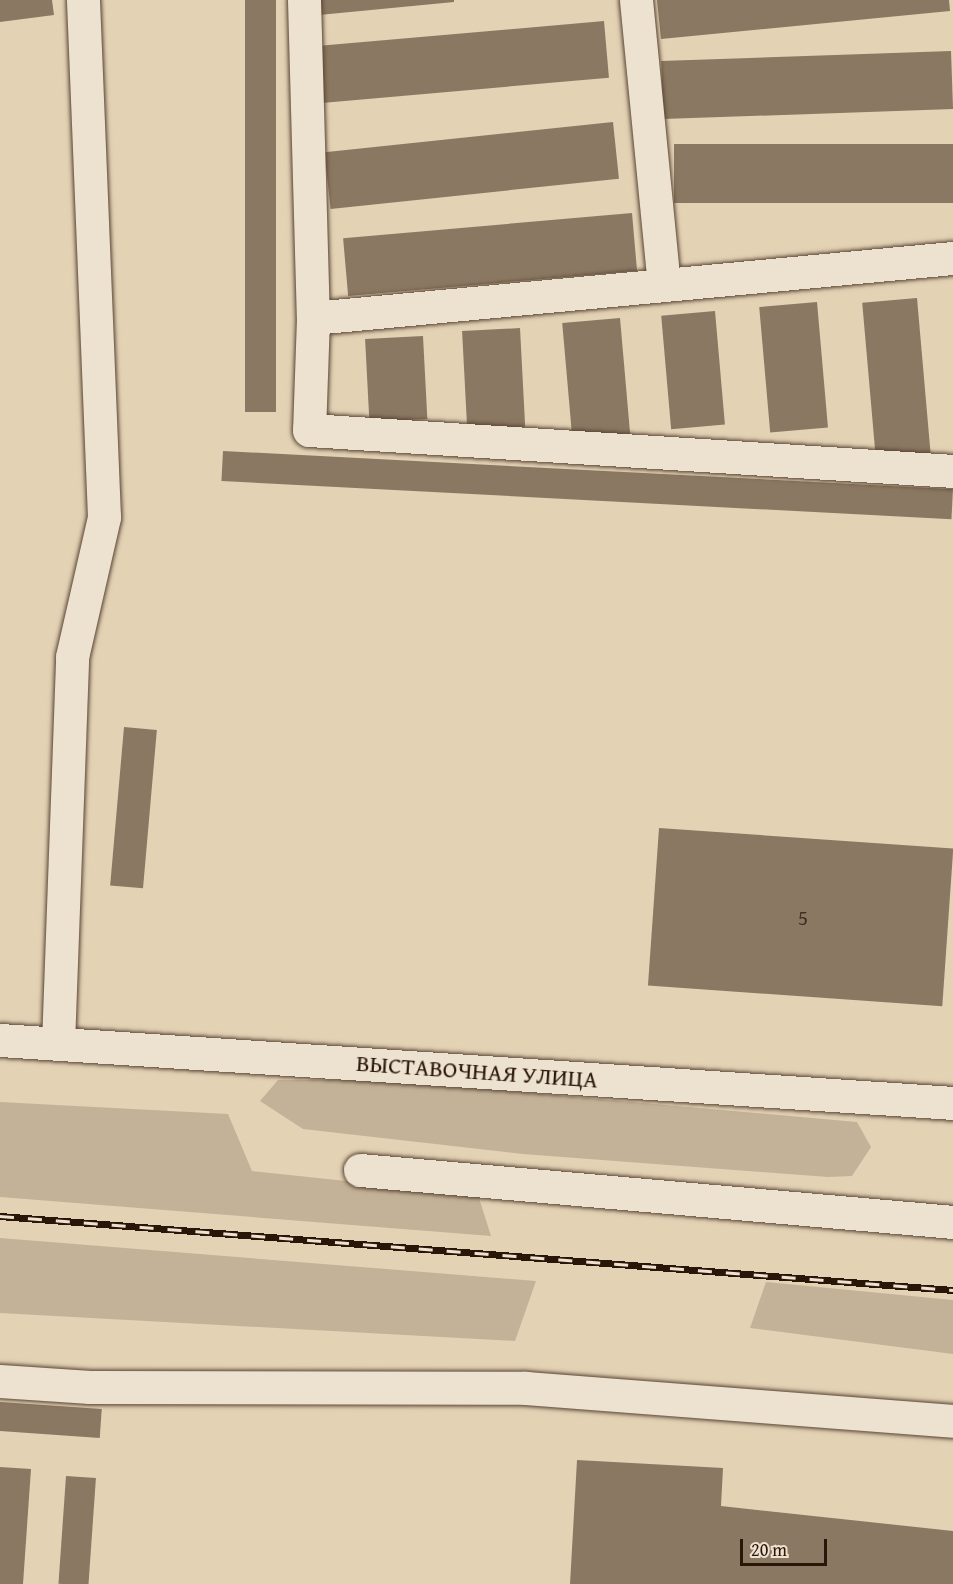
<!DOCTYPE html>
<meta charset="utf-8">
<style>
body{margin:0}
#map{position:relative;width:953px;height:1584px;overflow:hidden;background:#e4d2b5;font-family:"Gentium Book Plus",serif}
div>[style]{position:absolute}
.green>*{inset:0;background:#c4b298}
.building>*{inset:0;background:#8b7862;transform-origin:0 0}
.roads{filter:drop-shadow(0 0 2px #584534) drop-shadow(0 0 2px #584534)}
.minor>*{height:33px;margin:-16.5px;padding:0 16.5px;transform-origin:16.5px;border-radius:16.5px;background:#ede2cf}
.rail>*{height:7px;margin-top:-3.5px;transform-origin:0;background:repeating-linear-gradient(90deg,#ede2cf 0 14px,#2a1609 0 28px);box-sizing:border-box;border-block:2px solid #2a1609}
span{translate:-50% -50%;white-space:nowrap;text-align:center;line-height:1.15;-webkit-text-stroke:6px #ede2cf;paint-order:stroke}
.number-label{font-size:21px;color:#422e1f}
.number-label span{-webkit-text-stroke-width:0}
.street-label{font-size:24px;color:#2a1609}
.scale{position:absolute;left:740px;top:1539px;width:87px;height:27px;box-sizing:border-box;border:3px solid #2a1609;border-top:0;padding-left:8px;font-size:18px;line-height:21px;white-space:nowrap;color:#2a1609;-webkit-text-stroke:4px #ede2cf;paint-order:stroke}
</style>
<div id="map">
<div class="green">
<i style="clip-path:polygon(278px 1080px,385px 1080px,857px 1122px,871px 1147px,852px 1176px,828px 1177px,523px 1154px,303px 1129px,260px 1101px)"></i>
<i style="clip-path:polygon(0 1102px,228px 1114px,252px 1171px,478px 1195px,491px 1236px,0 1197px)"></i>
<i style="clip-path:polygon(0 1238px,536px 1281px,515px 1341px,0 1313px)"></i>
<i style="clip-path:polygon(766px 1282px,953px 1300px,953px 1354px,750px 1328px)"></i>
</div>
<div class="building">
<i style="clip-path:polygon(0 0,52px 0,54px 15px,0 22px)"></i>
<i style="left:245px;top:0;width:31px;height:412px"></i>
<i style="clip-path:polygon(317px 0,454px 0,454px 2px,319px 15px)"></i>
<i style="clip-path:polygon(657px 0,949px 0,950px 11px,661px 39px)"></i>
<i style="left:604px;top:21px;width:57px;height:291px;rotate:85deg"></i>
<i style="left:951px;top:51px;width:58px;height:290px;rotate:88deg"></i>
<i style="left:613px;top:122px;width:57px;height:290px;rotate:84deg"></i>
<i style="left:953px;top:144px;width:59px;height:279px;rotate:90deg"></i>
<i style="left:632px;top:213px;width:58px;height:290px;rotate:85deg"></i>
<i style="left:917px;top:298px;width:156px;height:55px;rotate:85deg"></i>
<i style="left:817px;top:302px;width:126px;height:58px;rotate:85deg"></i>
<i style="left:715px;top:311px;width:114px;height:54px;rotate:85deg"></i>
<i style="left:620px;top:318px;width:117px;height:58px;rotate:85deg"></i>
<i style="left:520px;top:328px;width:99px;height:58px;rotate:87deg"></i>
<i style="left:423px;top:336px;width:83px;height:58px;rotate:87deg"></i>
<i style="left:223px;top:451px;width:731px;height:30px;rotate:3deg"></i>
<i style="left:124px;top:727px;width:33px;height:159px;rotate:5deg"></i>
<i style="left:659px;top:828px;width:295px;height:158px;rotate:4deg"></i>
<i style="left:0;top:1402px;width:102px;height:29px;rotate:4deg"></i>
<i style="clip-path:polygon(577px 1460px,723px 1468px,721px 1506px,953px 1531px,953px 1584px,570px 1584px)"></i>
<i style="clip-path:polygon(0 1467px,31px 1469px,23px 1584px,0 1584px)"></i>
<i style="left:66px;top:1476px;width:30px;height:108px;rotate:4deg"></i>
</div>
<div class="roads">
<div class="minor">
<i style="left:304px;top:0;width:318px;rotate:88.4deg"></i>
<i style="left:313px;top:318px;width:112px;rotate:92deg"></i>
<i style="left:309px;top:430px;width:645px;rotate:3.64deg"></i>
<i style="left:636px;top:0;width:285px;rotate:84.4deg"></i>
<i style="left:313px;top:318px;width:643px;rotate:-5.36deg"></i>
<i style="left:0;top:1040px;width:955px;rotate:3.78deg"></i>
<i style="left:58px;top:1044px;width:387px;rotate:-87.9deg"></i>
<i style="left:72px;top:657px;width:144px;rotate:-77.1deg"></i>
<i style="left:104px;top:517px;width:517px;rotate:-92.33deg"></i>
<i style="left:360px;top:1170px;width:595px;rotate:5.01deg"></i>
<i style="left:0;top:1381px;width:90px;rotate:3.8deg"></i>
<i style="left:90px;top:1387px;width:436px;rotate:0.1deg"></i>
<i style="left:526px;top:1388px;width:428px;rotate:4.4deg"></i>
</div>
</div>
<div class="rail">
<i style="left:0;top:1216px;width:956px;rotate:4.44deg"></i>
</div>
<div class="number-label">
<span style="left:803px;top:918px">5</span>
</div>
<div class="street-label">
<span style="left:477px;top:1071px;rotate:4deg">ВЫСТАВОЧНАЯ УЛИЦА</span>
</div>
<div class="scale">20 m</div>
</div>
